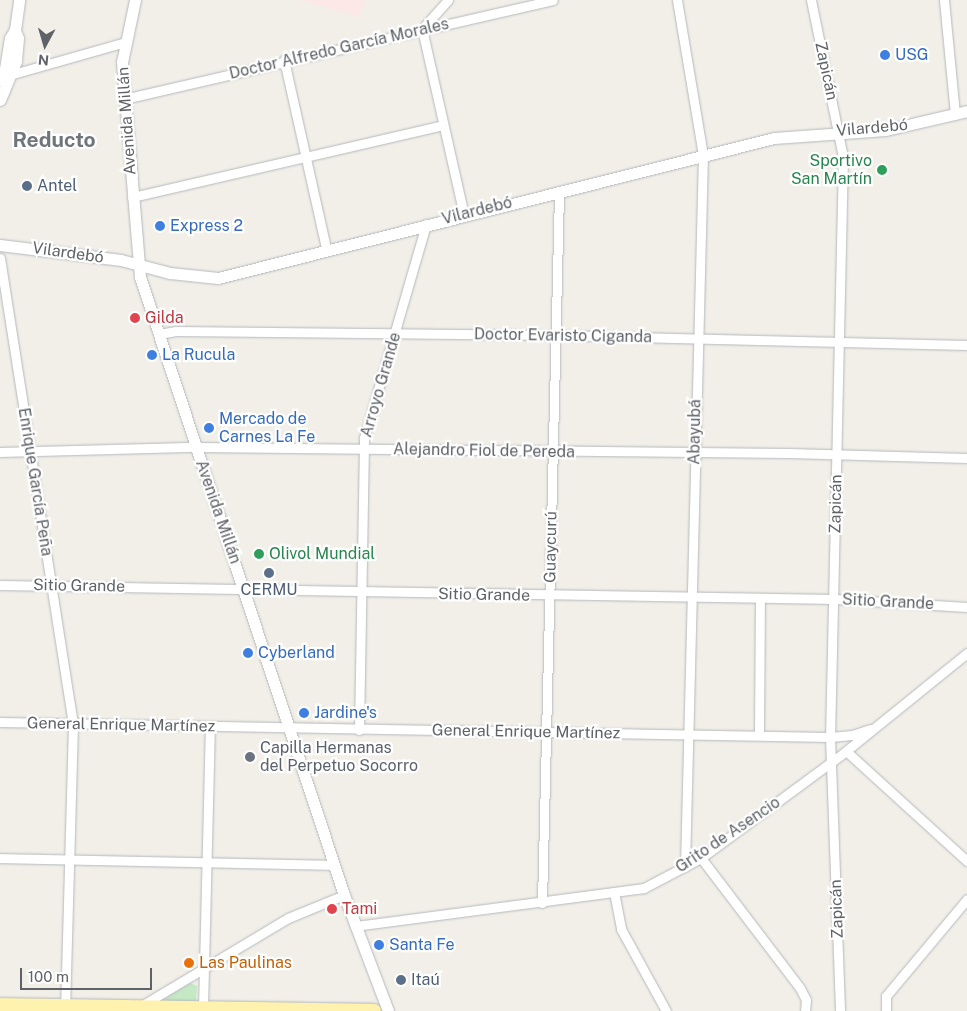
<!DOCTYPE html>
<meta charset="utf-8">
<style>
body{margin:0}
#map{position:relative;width:967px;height:1011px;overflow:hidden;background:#f1efe8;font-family:"Public Sans",sans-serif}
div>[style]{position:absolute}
.medical>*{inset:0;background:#fce8e6}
.green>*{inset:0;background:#c5e8c5}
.roads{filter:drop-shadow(0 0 1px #b5b8bc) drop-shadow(0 0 1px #b5b8bc)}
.street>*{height:9px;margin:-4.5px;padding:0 4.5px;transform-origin:4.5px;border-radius:4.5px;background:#fff}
.secondary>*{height:11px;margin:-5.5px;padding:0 5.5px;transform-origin:5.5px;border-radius:5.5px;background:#fff}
.primary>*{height:14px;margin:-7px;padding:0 7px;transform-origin:7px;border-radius:7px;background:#fff2af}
.dots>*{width:14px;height:14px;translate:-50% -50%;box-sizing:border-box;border:2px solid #fff;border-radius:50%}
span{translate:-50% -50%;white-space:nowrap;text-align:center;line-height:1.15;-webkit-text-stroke:4.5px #fff;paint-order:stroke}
.street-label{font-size:16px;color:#5f6368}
.shop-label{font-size:16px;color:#366cbe}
.left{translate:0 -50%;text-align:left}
.leisure-label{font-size:16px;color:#27864d}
.right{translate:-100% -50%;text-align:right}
.service-label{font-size:16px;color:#4e5e75}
.health-label{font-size:16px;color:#be3a42}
.worship-label{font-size:16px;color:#5b616d}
.food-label{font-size:16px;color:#c56008}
.district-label{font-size:21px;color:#70757a;font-weight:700}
.north{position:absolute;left:20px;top:20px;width:50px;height:50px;-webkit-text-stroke:4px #fff;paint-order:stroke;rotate:186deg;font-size:14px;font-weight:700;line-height:20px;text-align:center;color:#5f6368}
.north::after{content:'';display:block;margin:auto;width:18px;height:22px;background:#5f6368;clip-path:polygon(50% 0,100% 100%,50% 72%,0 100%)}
.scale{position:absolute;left:20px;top:968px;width:132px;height:22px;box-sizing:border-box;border:2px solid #5f6368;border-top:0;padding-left:6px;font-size:15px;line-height:18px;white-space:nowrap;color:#5f6368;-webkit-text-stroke:4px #fff;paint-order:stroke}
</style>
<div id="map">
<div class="medical">
<i style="clip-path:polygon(299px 0,365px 0,359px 17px)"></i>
</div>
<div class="green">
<i style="clip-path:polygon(188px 982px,197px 986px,196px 1002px,162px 1001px)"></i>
</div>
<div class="roads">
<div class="street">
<i style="left:448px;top:0;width:39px;rotate:132deg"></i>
<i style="left:422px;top:29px;width:191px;rotate:77.3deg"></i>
<i style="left:677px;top:0;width:157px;rotate:80.5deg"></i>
<i style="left:703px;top:155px;width:712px;rotate:91.45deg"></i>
<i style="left:811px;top:0;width:160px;rotate:78.5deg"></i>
<i style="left:843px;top:157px;width:580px;rotate:91.28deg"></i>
<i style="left:830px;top:737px;width:274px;rotate:87.9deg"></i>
<i style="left:944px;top:0;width:115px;rotate:84.5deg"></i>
<i style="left:284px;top:60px;width:193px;rotate:77.4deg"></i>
<i style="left:8px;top:70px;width:6px;rotate:39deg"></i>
<i style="left:13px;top:74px;width:116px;rotate:-15.9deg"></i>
<i style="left:124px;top:99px;width:440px;rotate:-13deg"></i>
<i style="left:132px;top:197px;width:319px;rotate:-13deg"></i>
<i style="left:0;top:258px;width:472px;rotate:81.1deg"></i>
<i style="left:73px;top:724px;width:282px;rotate:91.6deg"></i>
<i style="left:159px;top:334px;width:17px;rotate:-10deg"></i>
<i style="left:176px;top:331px;width:379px;rotate:0.6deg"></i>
<i style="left:555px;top:335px;width:412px;rotate:1.4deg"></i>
<i style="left:0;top:452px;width:196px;rotate:-1.5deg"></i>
<i style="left:196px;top:447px;width:593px;rotate:0.58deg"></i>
<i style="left:789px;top:453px;width:178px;rotate:1.6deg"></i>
<i style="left:0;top:585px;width:835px;rotate:0.96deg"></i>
<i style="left:835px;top:599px;width:132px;rotate:3.5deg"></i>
<i style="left:0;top:722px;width:830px;rotate:1.04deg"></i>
<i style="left:830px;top:737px;width:22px;rotate:-5deg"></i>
<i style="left:852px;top:735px;width:19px;rotate:-18deg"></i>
<i style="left:359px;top:730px;width:292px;rotate:-89deg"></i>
<i style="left:364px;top:438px;width:223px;rotate:-73.8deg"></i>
<i style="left:759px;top:735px;width:137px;rotate:-89.6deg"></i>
<i style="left:846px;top:751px;width:164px;rotate:42.3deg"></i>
<i style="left:0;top:858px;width:334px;rotate:1.2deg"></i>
<i style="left:701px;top:858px;width:163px;rotate:52.7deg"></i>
<i style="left:800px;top:988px;width:13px;rotate:63deg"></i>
<i style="left:806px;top:1000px;width:11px;rotate:95deg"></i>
<i style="left:614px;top:892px;width:38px;rotate:79deg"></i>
<i style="left:621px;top:929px;width:94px;rotate:61.2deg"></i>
<i style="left:542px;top:903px;width:712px;rotate:-88.63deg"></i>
<i style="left:355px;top:926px;width:291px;rotate:-7.5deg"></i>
<i style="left:644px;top:888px;width:64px;rotate:-27.8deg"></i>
<i style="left:701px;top:858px;width:180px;rotate:-36.4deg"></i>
<i style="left:846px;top:751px;width:156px;rotate:-39deg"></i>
<i style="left:141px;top:1006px;width:171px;rotate:-30.9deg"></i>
<i style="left:288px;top:918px;width:61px;rotate:-22.3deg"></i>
<i style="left:203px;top:1008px;width:281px;rotate:-88.6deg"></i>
<i style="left:886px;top:1011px;width:15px;rotate:-90deg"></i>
<i style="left:886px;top:996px;width:126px;rotate:-50.1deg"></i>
</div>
<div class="secondary">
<i style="left:135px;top:0;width:63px;rotate:101.8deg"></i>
<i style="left:122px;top:62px;width:216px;rotate:85.2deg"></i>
<i style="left:140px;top:277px;width:651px;rotate:71.73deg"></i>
<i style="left:344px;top:895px;width:124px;rotate:69.2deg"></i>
<i style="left:0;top:80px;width:12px;rotate:-66deg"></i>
<i style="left:5px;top:69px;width:31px;rotate:-81deg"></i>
<i style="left:10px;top:38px;width:9px;rotate:-58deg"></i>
<i style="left:15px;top:30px;width:30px;rotate:-82deg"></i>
<i style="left:0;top:100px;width:42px;rotate:-67.7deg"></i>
<i style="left:16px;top:61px;width:23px;rotate:-85deg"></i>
<i style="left:18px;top:38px;width:9px;rotate:-111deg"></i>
<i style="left:0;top:245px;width:122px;rotate:7.1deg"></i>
<i style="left:121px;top:260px;width:51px;rotate:14.9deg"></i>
<i style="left:170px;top:273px;width:48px;rotate:5.9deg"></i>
<i style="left:218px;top:278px;width:573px;rotate:-14.13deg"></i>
<i style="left:774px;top:138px;width:112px;rotate:-4.1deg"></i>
<i style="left:886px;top:130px;width:83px;rotate:-13.2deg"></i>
</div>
<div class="primary">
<i style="left:0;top:1005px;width:374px;rotate:0.9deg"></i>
</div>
</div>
<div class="dots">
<i style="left:885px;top:55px;background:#3f7fe0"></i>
<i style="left:882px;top:170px;background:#2e9e5b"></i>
<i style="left:27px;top:186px;background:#5c6f8a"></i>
<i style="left:160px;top:226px;background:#3f7fe0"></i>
<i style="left:135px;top:318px;background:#e0444e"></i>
<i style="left:152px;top:355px;background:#3f7fe0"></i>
<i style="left:209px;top:428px;background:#3f7fe0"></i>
<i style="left:259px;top:554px;background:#2e9e5b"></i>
<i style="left:269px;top:573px;background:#5c6f8a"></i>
<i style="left:248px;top:653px;background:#3f7fe0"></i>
<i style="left:304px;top:713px;background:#3f7fe0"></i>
<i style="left:250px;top:757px;background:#6b7280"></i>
<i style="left:332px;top:909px;background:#e0444e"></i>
<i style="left:379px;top:945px;background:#3f7fe0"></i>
<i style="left:189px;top:963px;background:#e8710a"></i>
<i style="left:401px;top:980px;background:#5c6f8a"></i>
</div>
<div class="street-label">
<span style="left:339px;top:49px;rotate:-13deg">Doctor Alfredo García Morales</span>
<span style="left:826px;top:71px;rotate:78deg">Zapicán</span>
<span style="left:127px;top:121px;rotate:-94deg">Avenida Millán</span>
<span style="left:872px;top:128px;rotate:-5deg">Vilardebó</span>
<span style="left:477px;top:211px;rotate:-14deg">Vilardebó</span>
<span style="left:68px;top:253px;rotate:8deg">Vilardebó</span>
<span style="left:563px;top:336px;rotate:1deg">Doctor Evaristo Ciganda</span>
<span style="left:381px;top:385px;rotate:-74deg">Arroyo Grande</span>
<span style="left:695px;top:432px;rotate:-89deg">Abayubá</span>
<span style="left:484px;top:451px;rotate:1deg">Alejandro Fiol de Pereda</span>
<span style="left:35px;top:482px;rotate:81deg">Enrique García Peña</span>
<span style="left:836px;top:504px;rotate:-89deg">Zapicán</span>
<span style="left:218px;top:512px;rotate:71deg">Avenida Millán</span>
<span style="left:551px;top:547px;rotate:-89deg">Guaycurú</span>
<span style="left:79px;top:586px;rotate:1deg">Sitio Grande</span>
<span style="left:484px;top:595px;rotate:1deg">Sitio Grande</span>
<span style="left:888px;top:602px;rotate:3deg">Sitio Grande</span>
<span style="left:121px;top:725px;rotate:1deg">General Enrique Martínez</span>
<span style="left:526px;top:732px;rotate:1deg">General Enrique Martínez</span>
<span style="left:728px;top:835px;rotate:-34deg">Grito de Asencio</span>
<span style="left:837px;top:909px;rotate:-92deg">Zapicán</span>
</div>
<div class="shop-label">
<span class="left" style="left:895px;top:55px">USG</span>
<span class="left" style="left:170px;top:226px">Express 2</span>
<span class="left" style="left:162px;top:355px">La Rucula</span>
<span class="left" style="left:219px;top:428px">Mercado de<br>Carnes La Fe</span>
<span class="left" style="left:258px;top:653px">Cyberland</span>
<span class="left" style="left:314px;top:713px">Jardine's</span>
<span class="left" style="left:389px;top:945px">Santa Fe</span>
</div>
<div class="leisure-label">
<span class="right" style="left:872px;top:170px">Sportivo<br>San Martín</span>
<span class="left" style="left:269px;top:554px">Olivol Mundial</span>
</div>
<div class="service-label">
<span class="left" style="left:37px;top:186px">Antel</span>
<span style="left:269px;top:590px">CERMU</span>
<span class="left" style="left:411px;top:980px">Itaú</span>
</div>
<div class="health-label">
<span class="left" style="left:145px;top:318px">Gilda</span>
<span class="left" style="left:342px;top:909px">Tami</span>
</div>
<div class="worship-label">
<span class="left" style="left:260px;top:757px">Capilla Hermanas<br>del Perpetuo Socorro</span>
</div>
<div class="food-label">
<span class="left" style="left:199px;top:963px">Las Paulinas</span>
</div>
<div class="district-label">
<span style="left:54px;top:140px">Reducto</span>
</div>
<div class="north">N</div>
<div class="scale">100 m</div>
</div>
